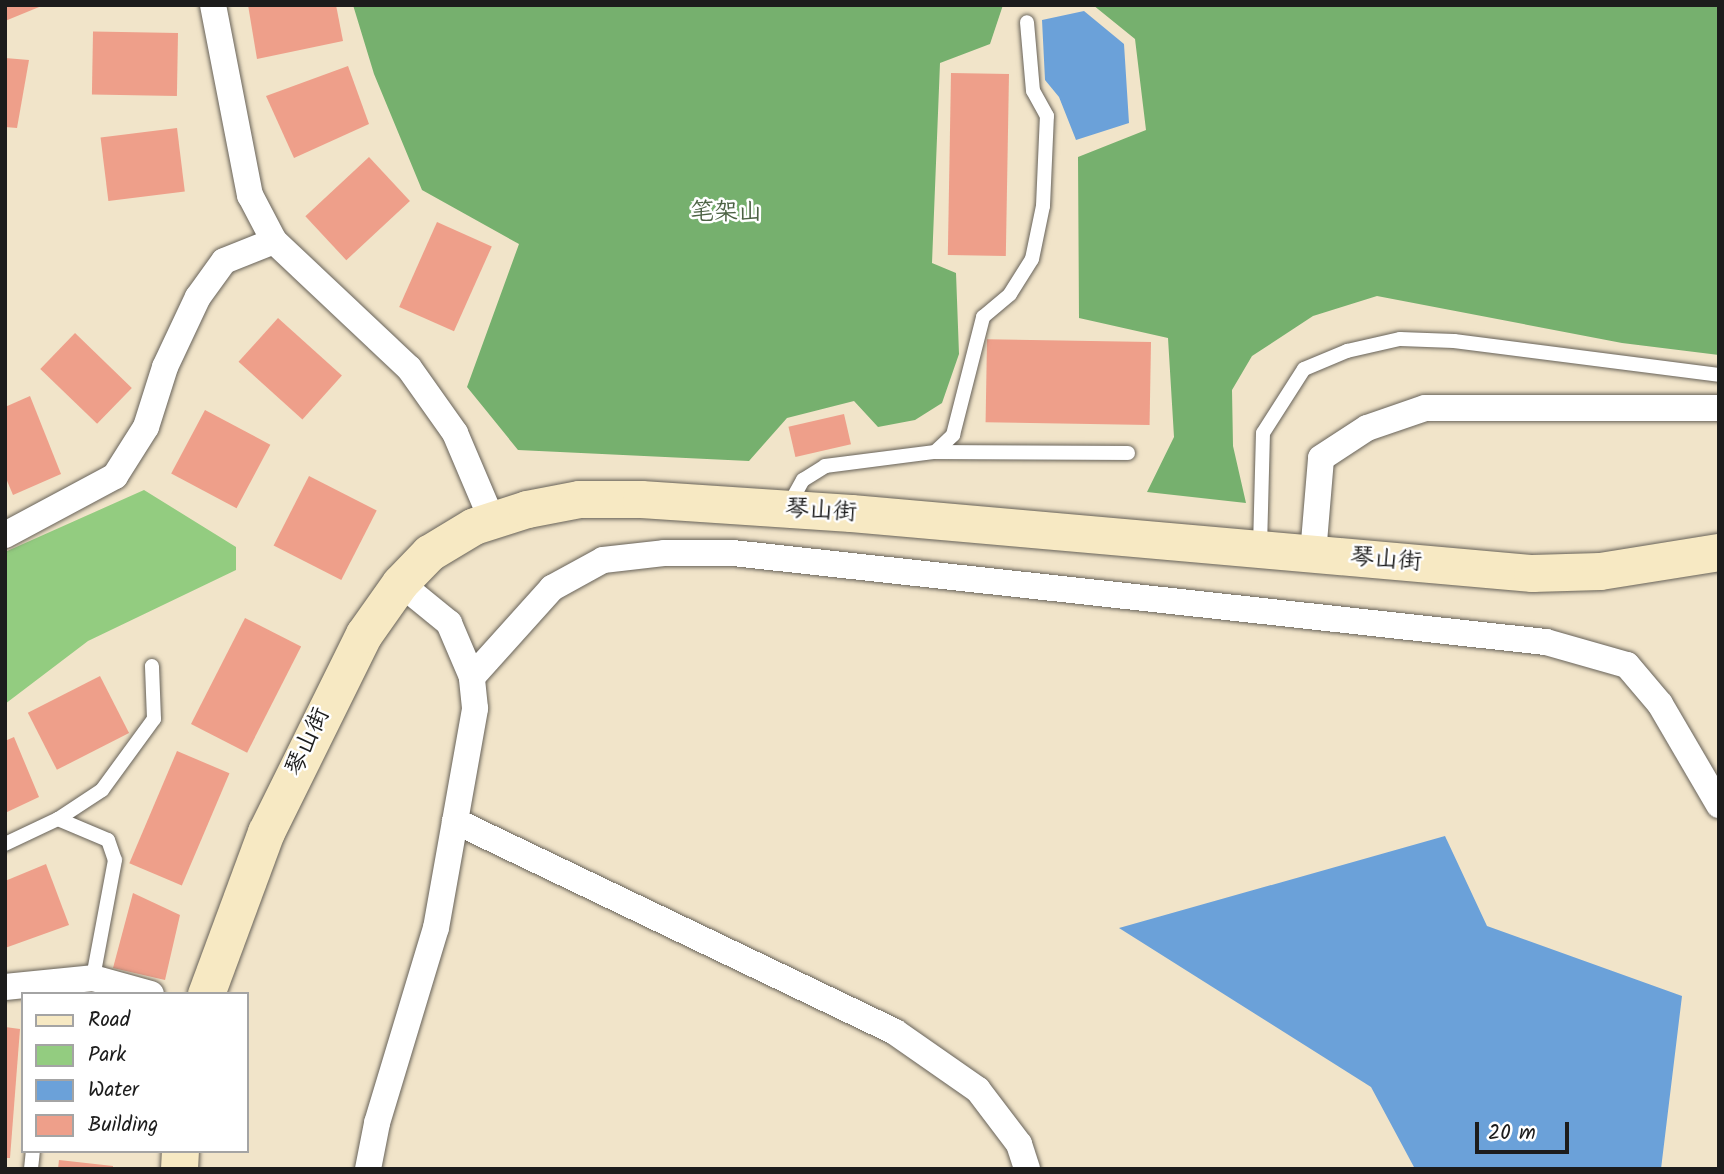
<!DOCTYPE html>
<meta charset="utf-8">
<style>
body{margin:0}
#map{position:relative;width:1724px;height:1174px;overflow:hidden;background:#f1e4c9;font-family:Kalam,"LXGW WenKai TC",sans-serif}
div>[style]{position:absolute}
.green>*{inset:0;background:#93cc80}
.forest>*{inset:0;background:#76b06e}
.water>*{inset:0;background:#6ba1d9}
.building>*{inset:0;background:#ee9f8a;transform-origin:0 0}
.roads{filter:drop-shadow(0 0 2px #676259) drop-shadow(0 0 2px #676259)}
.lane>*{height:14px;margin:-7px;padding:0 7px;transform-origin:7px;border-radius:7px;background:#fff}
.street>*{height:26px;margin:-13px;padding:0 13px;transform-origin:13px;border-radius:13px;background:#fff}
.secondary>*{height:37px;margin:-18.5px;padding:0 18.5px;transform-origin:18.5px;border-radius:18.5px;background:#f7e9c3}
span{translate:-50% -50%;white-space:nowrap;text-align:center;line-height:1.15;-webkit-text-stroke:5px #fff;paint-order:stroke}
.park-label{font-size:24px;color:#4c6244}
.street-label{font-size:24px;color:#1c1c1c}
.frame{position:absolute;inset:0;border:7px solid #1c1c1c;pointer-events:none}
.legend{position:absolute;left:21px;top:992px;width:228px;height:161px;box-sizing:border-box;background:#fff;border:2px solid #a4a4a4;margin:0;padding:9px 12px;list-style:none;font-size:21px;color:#1c1c1c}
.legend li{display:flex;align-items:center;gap:14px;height:35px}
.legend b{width:35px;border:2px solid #a4a4a4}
.scale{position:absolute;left:1475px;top:1122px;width:94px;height:32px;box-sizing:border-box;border:4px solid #1c1c1c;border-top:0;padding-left:9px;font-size:21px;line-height:24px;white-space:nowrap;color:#1c1c1c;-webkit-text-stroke:5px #fff;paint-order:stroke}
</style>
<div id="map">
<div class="green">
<i style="clip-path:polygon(144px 490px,236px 547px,236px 570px,88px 641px,5px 704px,5px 552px)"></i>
</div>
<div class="forest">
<i style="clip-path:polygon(353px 5px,1003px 5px,990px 44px,940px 63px,932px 263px,956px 273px,959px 354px,942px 403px,915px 420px,878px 427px,854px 401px,787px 418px,749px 461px,518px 450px,467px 387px,519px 244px,422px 190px,374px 74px)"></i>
<i style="clip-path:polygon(1093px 5px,1719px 5px,1719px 355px,1622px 343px,1377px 296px,1313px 316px,1252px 356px,1232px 390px,1233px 446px,1246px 503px,1147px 492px,1174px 437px,1168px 338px,1079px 318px,1078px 157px,1146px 130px,1135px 39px)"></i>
</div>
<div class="water">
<i style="clip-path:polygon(1084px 11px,1124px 44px,1129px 123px,1076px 140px,1059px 97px,1045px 80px,1042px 20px)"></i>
<i style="clip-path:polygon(1445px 836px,1487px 926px,1682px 996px,1661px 1169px,1415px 1169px,1371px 1087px,1119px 928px)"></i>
</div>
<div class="building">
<i style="clip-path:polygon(5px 5px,44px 5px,5px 21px)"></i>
<i style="clip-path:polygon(248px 5px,336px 5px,343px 41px,257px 59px)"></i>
<i style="left:178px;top:33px;width:63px;height:85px;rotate:91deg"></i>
<i style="clip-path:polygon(5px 58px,29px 60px,17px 128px,5px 127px)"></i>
<i style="clip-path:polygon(348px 66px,369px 124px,294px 158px,266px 96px)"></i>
<i style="left:951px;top:73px;width:58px;height:182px;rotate:1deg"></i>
<i style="left:177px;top:128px;width:64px;height:77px;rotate:83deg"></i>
<i style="left:369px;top:157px;width:60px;height:87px;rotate:47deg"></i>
<i style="left:437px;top:222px;width:60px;height:93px;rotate:24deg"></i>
<i style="left:278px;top:318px;width:86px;height:59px;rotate:42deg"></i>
<i style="left:75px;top:333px;width:79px;height:50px;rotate:44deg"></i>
<i style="left:1151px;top:342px;width:83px;height:164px;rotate:91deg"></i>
<i style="clip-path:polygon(30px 396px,61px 474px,13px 495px,5px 476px,5px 407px)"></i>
<i style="left:205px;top:410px;width:74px;height:72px;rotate:28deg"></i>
<i style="left:844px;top:414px;width:31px;height:57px;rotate:77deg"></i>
<i style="left:309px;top:476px;width:76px;height:78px;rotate:27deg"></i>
<i style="left:245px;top:618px;width:63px;height:119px;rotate:27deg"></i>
<i style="left:100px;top:676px;width:64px;height:81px;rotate:63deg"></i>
<i style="clip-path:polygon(14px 737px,39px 797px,5px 813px,5px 741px)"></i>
<i style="left:177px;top:751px;width:57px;height:122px;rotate:23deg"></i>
<i style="clip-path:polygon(46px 864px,69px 925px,5px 948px,5px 881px)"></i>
<i style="clip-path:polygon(133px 893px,180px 915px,165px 980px,113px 968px)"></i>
<i style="clip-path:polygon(5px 1027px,20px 1029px,10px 1158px,5px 1158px)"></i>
<i style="clip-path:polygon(59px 1160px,113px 1166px,113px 1169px,58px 1169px)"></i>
</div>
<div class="roads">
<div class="lane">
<i style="left:935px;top:452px;width:193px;rotate:0.3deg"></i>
<i style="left:789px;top:505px;width:29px;rotate:-61deg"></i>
<i style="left:803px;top:480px;width:26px;rotate:-32deg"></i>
<i style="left:825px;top:466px;width:111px;rotate:-7.3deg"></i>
<i style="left:935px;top:452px;width:25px;rotate:-43deg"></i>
<i style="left:953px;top:435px;width:122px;rotate:-75.7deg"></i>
<i style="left:983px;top:317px;width:35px;rotate:-40deg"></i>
<i style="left:1010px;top:294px;width:41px;rotate:-57.8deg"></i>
<i style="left:1032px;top:259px;width:54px;rotate:-78.3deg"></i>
<i style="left:1043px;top:206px;width:90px;rotate:-87.5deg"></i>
<i style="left:1047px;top:116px;width:29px;rotate:-119deg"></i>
<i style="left:1033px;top:91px;width:69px;rotate:-95deg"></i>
<i style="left:1260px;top:547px;width:114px;rotate:-88.5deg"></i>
<i style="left:1263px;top:433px;width:76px;rotate:-57.4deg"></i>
<i style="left:1304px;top:369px;width:47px;rotate:-22.7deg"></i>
<i style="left:1347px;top:351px;width:54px;rotate:-12.8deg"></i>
<i style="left:1400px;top:339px;width:54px;rotate:2.1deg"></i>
<i style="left:1454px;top:341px;width:267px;rotate:7.3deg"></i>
<i style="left:58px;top:819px;width:53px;rotate:-33.4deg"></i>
<i style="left:102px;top:790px;width:88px;rotate:-53.8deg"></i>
<i style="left:154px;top:719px;width:53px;rotate:-92.2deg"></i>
<i style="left:5px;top:844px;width:59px;rotate:-25.3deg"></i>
<i style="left:58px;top:819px;width:54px;rotate:22.8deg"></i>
<i style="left:108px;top:840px;width:21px;rotate:71deg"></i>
<i style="left:115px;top:860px;width:120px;rotate:100.6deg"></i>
<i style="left:31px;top:1169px;width:18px;rotate:-84deg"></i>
</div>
<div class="street">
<i style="left:213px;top:5px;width:194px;rotate:79deg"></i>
<i style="left:250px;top:195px;width:52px;rotate:62.4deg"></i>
<i style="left:274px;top:241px;width:185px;rotate:43.3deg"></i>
<i style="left:409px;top:368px;width:80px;rotate:54.7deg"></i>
<i style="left:455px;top:433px;width:95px;rotate:67deg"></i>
<i style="left:5px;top:535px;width:125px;rotate:-28.2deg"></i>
<i style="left:115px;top:476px;width:58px;rotate:-57.7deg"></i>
<i style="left:146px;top:427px;width:63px;rotate:-72.4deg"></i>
<i style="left:165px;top:367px;width:77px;rotate:-64.8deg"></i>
<i style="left:198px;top:297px;width:44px;rotate:-54.2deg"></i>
<i style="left:224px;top:261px;width:54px;rotate:-21.8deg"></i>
<i style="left:1313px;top:554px;width:96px;rotate:-85.2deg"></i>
<i style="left:1321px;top:458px;width:55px;rotate:-33.1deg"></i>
<i style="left:1367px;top:428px;width:61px;rotate:-19deg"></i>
<i style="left:1425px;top:408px;width:294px"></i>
<i style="left:472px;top:677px;width:120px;rotate:-48deg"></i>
<i style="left:552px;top:588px;width:58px;rotate:-28.8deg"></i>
<i style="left:603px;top:560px;width:61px;rotate:-6.5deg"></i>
<i style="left:664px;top:553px;width:69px"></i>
<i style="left:733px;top:553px;width:818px;rotate:6.25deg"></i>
<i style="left:1546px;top:642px;width:84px;rotate:15.9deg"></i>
<i style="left:1627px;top:665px;width:51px;rotate:49.8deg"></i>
<i style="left:1660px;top:704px;width:117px;rotate:59.7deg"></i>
<i style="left:455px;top:821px;width:488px;rotate:25.6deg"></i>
<i style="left:895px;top:1032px;width:101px;rotate:34.9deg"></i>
<i style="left:978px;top:1090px;width:68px;rotate:52.8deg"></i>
<i style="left:1019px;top:1144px;width:26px;rotate:72deg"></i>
<i style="left:5px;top:987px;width:88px;rotate:-5.8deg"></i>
<i style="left:93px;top:978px;width:60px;rotate:15.4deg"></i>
<i style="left:368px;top:1169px;width:47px;rotate:-78.9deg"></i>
<i style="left:377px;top:1123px;width:204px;rotate:-73.2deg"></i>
<i style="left:436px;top:928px;width:223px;rotate:-79.9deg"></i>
<i style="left:475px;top:708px;width:31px;rotate:-96deg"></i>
<i style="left:472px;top:677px;width:59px;rotate:-113.1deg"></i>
<i style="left:449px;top:623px;width:63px;rotate:-140.8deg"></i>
</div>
<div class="secondary">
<i style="left:206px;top:994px;width:173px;rotate:-69.7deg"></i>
<i style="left:266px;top:832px;width:221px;rotate:-63.7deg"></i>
<i style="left:364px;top:634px;width:62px;rotate:-54.8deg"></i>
<i style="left:400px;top:583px;width:42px;rotate:-46deg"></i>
<i style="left:429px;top:553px;width:52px;rotate:-31deg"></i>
<i style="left:474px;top:526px;width:56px;rotate:-17.8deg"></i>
<i style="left:527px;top:509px;width:53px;rotate:-10.9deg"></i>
<i style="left:579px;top:499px;width:62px"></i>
<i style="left:641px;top:499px;width:210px;rotate:3.8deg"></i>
<i style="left:851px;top:513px;width:684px;rotate:5.04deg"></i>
<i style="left:1532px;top:573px;width:68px;rotate:-1.7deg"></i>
<i style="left:1600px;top:571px;width:121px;rotate:-9.1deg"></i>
<i style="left:179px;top:1169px;width:18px;rotate:-87deg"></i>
</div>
</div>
<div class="park-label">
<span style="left:726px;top:213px">笔架山</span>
</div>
<div class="street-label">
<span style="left:821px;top:511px;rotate:4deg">琴山街</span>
<span style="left:1386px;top:560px;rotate:5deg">琴山街</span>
<span style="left:308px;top:742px;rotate:-65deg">琴山街</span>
</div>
<div class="frame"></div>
<ul class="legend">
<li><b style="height:9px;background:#f7e9c3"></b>Road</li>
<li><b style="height:19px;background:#93cc80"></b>Park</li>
<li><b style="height:19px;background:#6ba1d9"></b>Water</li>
<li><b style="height:19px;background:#ee9f8a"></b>Building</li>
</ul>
<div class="scale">20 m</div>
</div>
